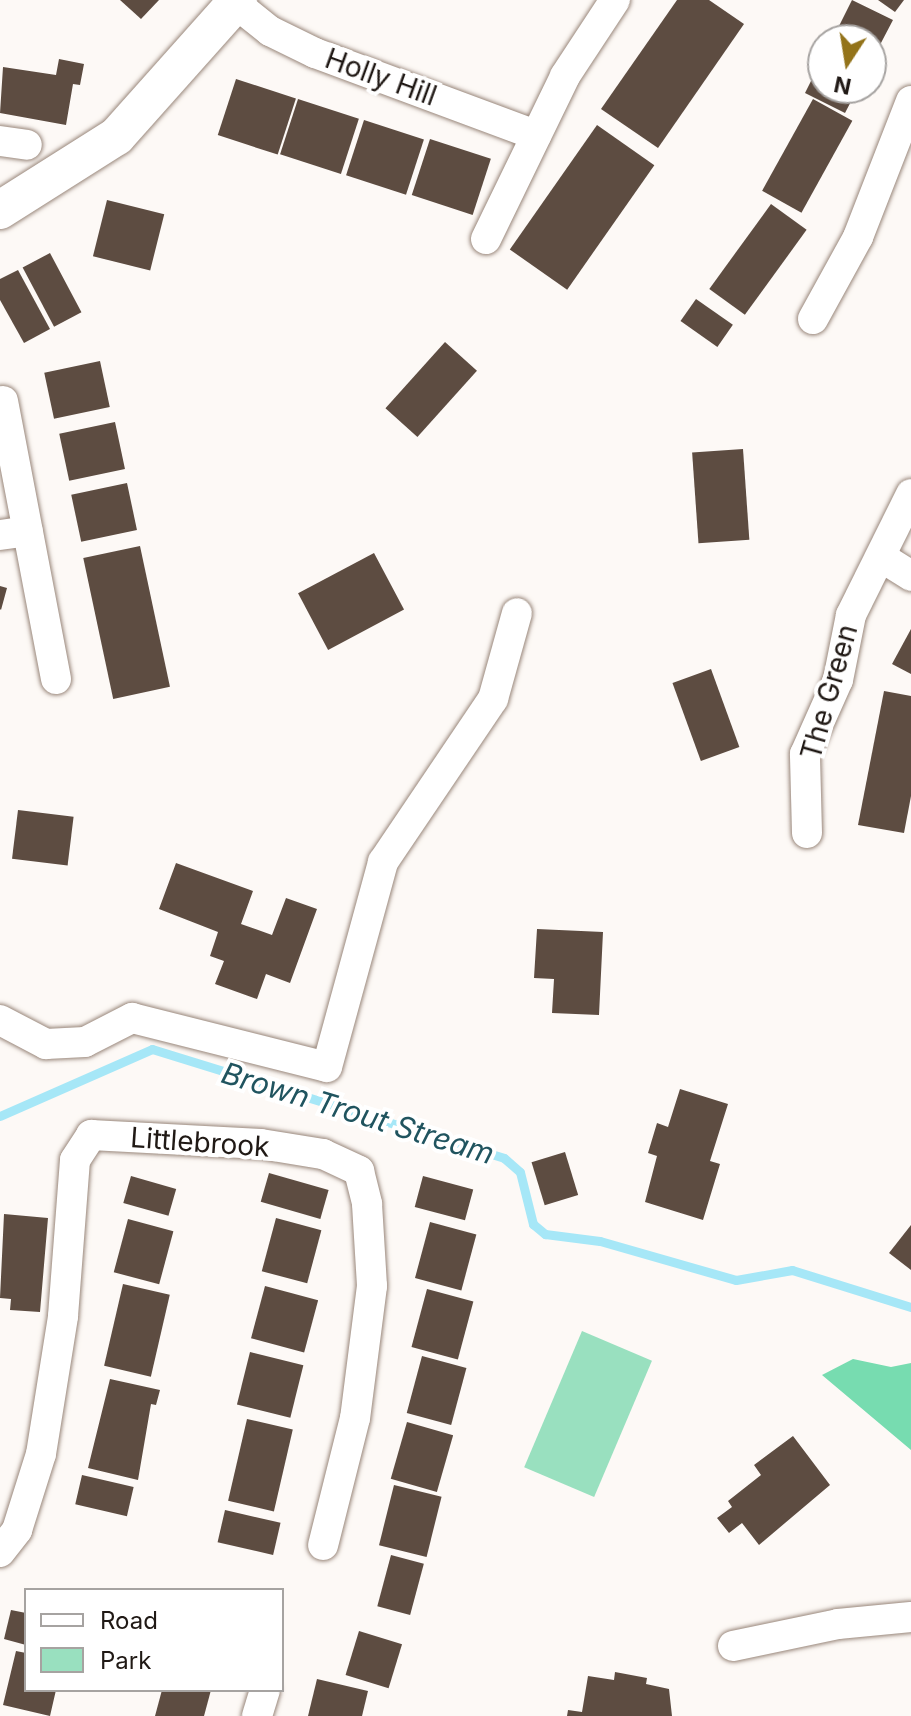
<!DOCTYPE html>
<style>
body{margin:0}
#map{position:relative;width:911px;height:1716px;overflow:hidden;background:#fdf9f6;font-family:Inter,sans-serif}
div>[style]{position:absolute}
.green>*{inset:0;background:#99e0bf;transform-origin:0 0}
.forest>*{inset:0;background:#77dcb0}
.stream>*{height:9px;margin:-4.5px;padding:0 4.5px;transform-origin:4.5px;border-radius:4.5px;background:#a6e7f7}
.building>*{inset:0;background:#5d4c41;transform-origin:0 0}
.roads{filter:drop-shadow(0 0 2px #99877b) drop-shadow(0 0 2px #99877b)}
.minor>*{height:30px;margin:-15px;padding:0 15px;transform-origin:15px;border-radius:15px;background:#fff}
.tertiary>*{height:38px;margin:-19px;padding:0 19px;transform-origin:19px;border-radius:19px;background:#fff}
span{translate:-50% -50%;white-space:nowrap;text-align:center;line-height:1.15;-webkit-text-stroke:8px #fff;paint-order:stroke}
.street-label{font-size:28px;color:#201915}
.water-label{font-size:30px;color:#20545f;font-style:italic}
.legend{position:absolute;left:24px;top:1588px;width:260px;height:104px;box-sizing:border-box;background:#fff;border:2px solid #a6a3a1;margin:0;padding:10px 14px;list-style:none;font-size:24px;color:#201915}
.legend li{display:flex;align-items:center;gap:16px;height:40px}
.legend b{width:40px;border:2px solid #a6a3a1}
.north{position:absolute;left:807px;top:24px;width:80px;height:80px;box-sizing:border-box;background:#fff;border:2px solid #a6a3a1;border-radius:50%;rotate:192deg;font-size:22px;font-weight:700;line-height:32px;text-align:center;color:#201915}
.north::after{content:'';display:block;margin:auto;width:28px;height:36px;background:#93731a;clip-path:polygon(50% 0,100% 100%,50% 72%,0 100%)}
</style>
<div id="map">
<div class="green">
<i style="left:582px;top:1331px;width:76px;height:148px;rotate:23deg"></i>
</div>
<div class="forest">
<i style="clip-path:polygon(853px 1359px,891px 1367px,911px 1363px,911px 1450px,822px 1375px)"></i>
</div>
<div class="stream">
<i style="left:0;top:1116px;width:166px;rotate:-23.8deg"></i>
<i style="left:152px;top:1049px;width:368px;rotate:17.2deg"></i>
<i style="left:504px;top:1158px;width:21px;rotate:41deg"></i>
<i style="left:520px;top:1172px;width:54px;rotate:76deg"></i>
<i style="left:533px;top:1224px;width:16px;rotate:40deg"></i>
<i style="left:545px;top:1234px;width:55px;rotate:7.3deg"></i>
<i style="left:600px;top:1241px;width:141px;rotate:16deg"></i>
<i style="left:736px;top:1280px;width:57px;rotate:-10.1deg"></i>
<i style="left:792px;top:1270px;width:125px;rotate:17.3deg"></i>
</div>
<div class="building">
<i style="clip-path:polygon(120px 0,159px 0,141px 19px)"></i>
<i style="clip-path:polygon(677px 0,709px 0,744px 24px,658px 148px,601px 109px)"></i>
<i style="clip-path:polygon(852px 0,893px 20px,871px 62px,871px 40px,832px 40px)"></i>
<i style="clip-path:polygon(878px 0,904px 0,895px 12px)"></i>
<i style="clip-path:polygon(823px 57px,823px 88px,858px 88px,845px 113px,805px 93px)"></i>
<i style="clip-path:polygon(59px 59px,84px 64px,80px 85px,73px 84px,66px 125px,0 113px,3px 67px,56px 75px)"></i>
<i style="left:236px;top:79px;width:63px;height:59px;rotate:18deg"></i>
<i style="left:298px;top:99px;width:64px;height:58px;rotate:18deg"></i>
<i style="left:813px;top:99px;width:45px;height:105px;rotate:29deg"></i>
<i style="left:364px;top:120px;width:63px;height:58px;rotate:18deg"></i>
<i style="left:597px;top:125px;width:70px;height:152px;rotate:35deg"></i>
<i style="left:430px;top:139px;width:64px;height:59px;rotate:18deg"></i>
<i style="left:107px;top:200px;width:59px;height:58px;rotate:14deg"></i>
<i style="left:771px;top:204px;width:44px;height:105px;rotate:36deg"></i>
<i style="left:50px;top:253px;width:67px;height:31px;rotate:62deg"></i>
<i style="clip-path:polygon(18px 270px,50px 329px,24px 343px,0 300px,0 279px)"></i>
<i style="left:696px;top:299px;width:45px;height:27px;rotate:35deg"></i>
<i style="left:445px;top:342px;width:43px;height:89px;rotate:42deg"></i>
<i style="left:100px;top:361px;width:47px;height:57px;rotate:78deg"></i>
<i style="left:115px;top:422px;width:48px;height:57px;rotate:78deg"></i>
<i style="left:743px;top:449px;width:91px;height:51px;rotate:86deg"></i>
<i style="left:127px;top:483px;width:48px;height:57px;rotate:78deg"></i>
<i style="left:140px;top:546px;width:144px;height:58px;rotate:78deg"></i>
<i style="left:374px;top:553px;width:64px;height:86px;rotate:62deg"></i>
<i style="clip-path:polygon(0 586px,7px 588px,1px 610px,0 609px)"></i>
<i style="clip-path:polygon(911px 629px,911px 674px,892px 664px)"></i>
<i style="left:711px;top:669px;width:83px;height:41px;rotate:70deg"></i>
<i style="clip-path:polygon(884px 691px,911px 696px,911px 796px,904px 833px,858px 825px)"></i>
<i style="left:18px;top:810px;width:56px;height:49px;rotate:7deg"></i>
<i style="clip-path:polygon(176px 863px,253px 891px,241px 924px,272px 935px,286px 898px,317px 909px,290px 983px,266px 974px,257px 999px,215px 984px,224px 961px,210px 956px,218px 932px,159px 909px)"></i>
<i style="clip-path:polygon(537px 929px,603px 932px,599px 1015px,552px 1013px,554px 979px,534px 978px)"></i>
<i style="clip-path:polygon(680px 1089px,728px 1104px,710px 1161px,720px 1164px,703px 1220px,645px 1202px,657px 1156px,648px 1153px,657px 1123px,668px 1127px)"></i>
<i style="left:565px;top:1152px;width:45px;height:35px;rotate:73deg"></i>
<i style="left:269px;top:1173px;width:62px;height:30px;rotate:16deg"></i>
<i style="left:131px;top:1176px;width:47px;height:28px;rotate:16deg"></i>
<i style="left:423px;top:1176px;width:52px;height:32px;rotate:15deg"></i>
<i style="clip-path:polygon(4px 1214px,48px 1218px,40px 1312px,10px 1310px,11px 1299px,0 1298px)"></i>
<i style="left:276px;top:1218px;width:47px;height:55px;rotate:15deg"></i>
<i style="left:128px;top:1219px;width:47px;height:55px;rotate:15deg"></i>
<i style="left:430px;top:1222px;width:48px;height:58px;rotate:15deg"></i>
<i style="clip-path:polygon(911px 1225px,911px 1270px,889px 1253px)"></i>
<i style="left:123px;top:1284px;width:48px;height:84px;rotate:13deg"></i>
<i style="left:265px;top:1286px;width:55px;height:54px;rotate:15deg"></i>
<i style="left:427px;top:1289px;width:48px;height:60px;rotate:15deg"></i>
<i style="left:250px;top:1352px;width:55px;height:54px;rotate:14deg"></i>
<i style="left:422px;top:1356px;width:46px;height:59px;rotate:15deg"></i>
<i style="clip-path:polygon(110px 1379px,160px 1390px,156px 1405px,151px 1404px,138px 1480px,88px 1468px)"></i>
<i style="left:247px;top:1419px;width:47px;height:84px;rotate:13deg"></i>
<i style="left:407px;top:1422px;width:48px;height:59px;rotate:16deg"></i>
<i style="clip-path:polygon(793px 1436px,830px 1485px,759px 1545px,742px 1523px,729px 1533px,717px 1518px,732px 1507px,728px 1501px,761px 1475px,754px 1465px)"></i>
<i style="left:82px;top:1475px;width:53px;height:30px;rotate:13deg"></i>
<i style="left:394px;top:1485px;width:49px;height:62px;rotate:14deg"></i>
<i style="left:225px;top:1510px;width:57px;height:33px;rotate:13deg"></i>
<i style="left:391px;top:1555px;width:34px;height:53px;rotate:15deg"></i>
<i style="clip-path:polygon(11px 1610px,26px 1613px,26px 1645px,4px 1639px)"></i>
<i style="left:359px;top:1631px;width:45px;height:46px;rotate:17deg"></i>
<i style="clip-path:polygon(16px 1651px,26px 1653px,26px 1690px,56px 1690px,50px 1716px,3px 1705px)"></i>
<i style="clip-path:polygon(615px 1672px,647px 1678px,646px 1684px,669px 1689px,672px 1716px,567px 1716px,568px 1710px,582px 1712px,588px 1676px,614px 1680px)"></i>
<i style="clip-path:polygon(317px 1679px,368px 1691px,362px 1716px,308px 1716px)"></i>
<i style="clip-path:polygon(162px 1690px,211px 1690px,204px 1716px,155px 1716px)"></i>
</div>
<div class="roads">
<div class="minor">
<i style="left:235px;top:3px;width:45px;rotate:38.7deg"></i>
<i style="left:270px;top:31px;width:50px;rotate:26.1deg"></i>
<i style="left:315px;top:53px;width:236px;rotate:20.4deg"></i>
<i style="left:0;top:141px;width:27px;rotate:8deg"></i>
<i style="left:486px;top:239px;width:181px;rotate:-64.1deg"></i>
<i style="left:565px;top:76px;width:91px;rotate:-56.7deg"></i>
<i style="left:813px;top:319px;width:94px;rotate:-61.2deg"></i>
<i style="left:858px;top:237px;width:146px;rotate:-68.7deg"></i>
<i style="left:3px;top:401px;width:283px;rotate:79.2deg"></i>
<i style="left:0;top:535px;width:28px;rotate:-8deg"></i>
<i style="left:881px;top:557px;width:36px;rotate:32deg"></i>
<i style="left:807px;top:833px;width:79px;rotate:-91.5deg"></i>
<i style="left:805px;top:754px;width:81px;rotate:-66deg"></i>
<i style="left:838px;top:680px;width:66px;rotate:-78.7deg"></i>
<i style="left:851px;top:615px;width:135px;rotate:-63.6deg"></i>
<i style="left:0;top:1020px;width:52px;rotate:27.6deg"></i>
<i style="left:46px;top:1044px;width:39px;rotate:-3deg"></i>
<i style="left:85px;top:1042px;width:53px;rotate:-27.1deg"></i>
<i style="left:132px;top:1018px;width:201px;rotate:14.1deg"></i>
<i style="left:327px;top:1067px;width:213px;rotate:-74.7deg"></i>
<i style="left:383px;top:862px;width:197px;rotate:-56deg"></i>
<i style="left:493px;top:699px;width:89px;rotate:-74.4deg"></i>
<i style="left:0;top:1552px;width:28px;rotate:-52deg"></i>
<i style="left:17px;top:1530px;width:80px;rotate:-72.5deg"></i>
<i style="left:41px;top:1454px;width:140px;rotate:-80.9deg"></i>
<i style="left:63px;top:1316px;width:156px;rotate:-85.6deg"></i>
<i style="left:75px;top:1160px;width:30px;rotate:-57deg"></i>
<i style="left:91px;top:1135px;width:170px;rotate:3deg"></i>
<i style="left:261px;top:1144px;width:63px;rotate:9.2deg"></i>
<i style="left:323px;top:1154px;width:40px;rotate:25deg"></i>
<i style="left:359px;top:1171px;width:34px;rotate:76deg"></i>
<i style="left:367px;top:1204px;width:82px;rotate:86.5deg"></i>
<i style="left:372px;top:1286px;width:133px;rotate:97.3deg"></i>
<i style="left:355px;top:1418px;width:131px;rotate:104.1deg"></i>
<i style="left:733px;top:1646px;width:107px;rotate:-11.8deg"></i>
<i style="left:838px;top:1624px;width:73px;rotate:-5.5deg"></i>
<i style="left:257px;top:1716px;width:27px;rotate:-73deg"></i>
</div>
<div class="tertiary">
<i style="left:0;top:210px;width:138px;rotate:-32.3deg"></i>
<i style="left:117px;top:136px;width:182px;rotate:-48.3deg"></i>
</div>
</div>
<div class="street-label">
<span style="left:381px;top:77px;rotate:20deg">Holly Hill</span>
<span style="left:829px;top:692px;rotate:-74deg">The Green</span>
<span style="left:200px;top:1142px;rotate:4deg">Littlebrook</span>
</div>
<div class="water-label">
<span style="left:358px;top:1113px;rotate:17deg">Brown Trout Stream</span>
</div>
<ul class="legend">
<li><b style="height:10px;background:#fff"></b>Road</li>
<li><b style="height:22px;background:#99e0bf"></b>Park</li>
</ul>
<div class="north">N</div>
</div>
